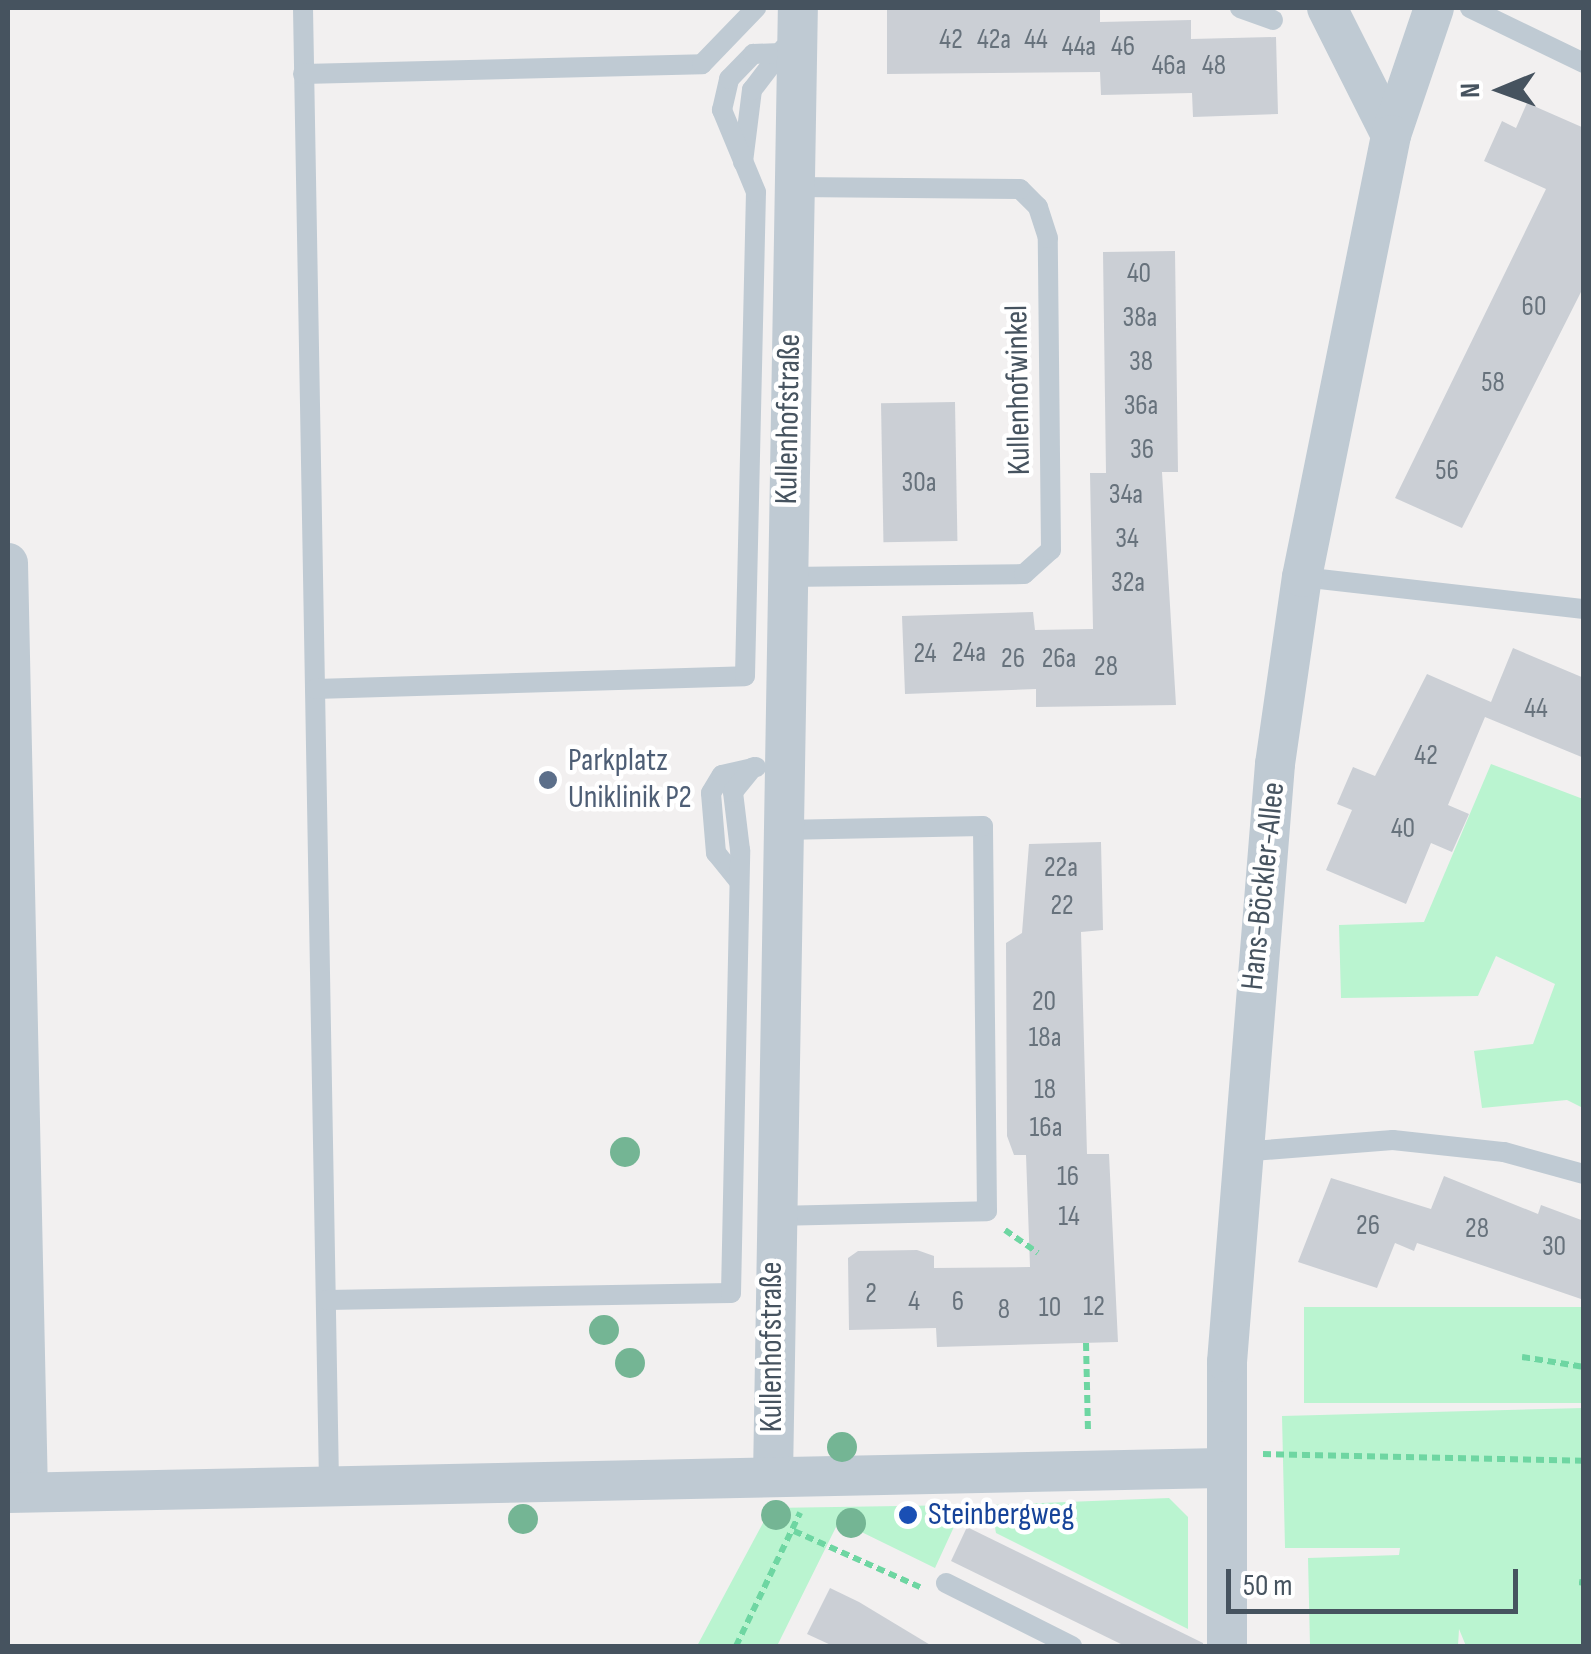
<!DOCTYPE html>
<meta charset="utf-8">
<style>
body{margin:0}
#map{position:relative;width:1591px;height:1654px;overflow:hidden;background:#f2f0f0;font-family:"Sofia Sans Condensed",sans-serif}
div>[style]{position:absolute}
.green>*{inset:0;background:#baf4d0;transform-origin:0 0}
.building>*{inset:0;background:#cbcfd5;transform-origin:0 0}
.path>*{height:6px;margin-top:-3px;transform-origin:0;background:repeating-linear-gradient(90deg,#6ed6a2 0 8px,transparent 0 13px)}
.service>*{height:20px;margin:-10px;padding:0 10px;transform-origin:10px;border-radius:10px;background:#bfcad3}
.minor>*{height:40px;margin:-20px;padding:0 20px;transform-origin:20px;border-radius:20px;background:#bfcad3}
.trees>*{width:30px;height:30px;margin:-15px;border-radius:50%;background:#74b594}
.dots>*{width:28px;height:28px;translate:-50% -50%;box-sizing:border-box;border:5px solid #fff;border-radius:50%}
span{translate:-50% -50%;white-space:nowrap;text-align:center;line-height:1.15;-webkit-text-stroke:9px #fff;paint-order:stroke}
.number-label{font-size:28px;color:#67727c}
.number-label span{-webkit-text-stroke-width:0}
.street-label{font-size:32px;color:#46535f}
.service-label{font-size:32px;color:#4e5e75}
.left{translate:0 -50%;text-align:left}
.transit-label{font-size:32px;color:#164399}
.frame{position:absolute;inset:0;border:10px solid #46535f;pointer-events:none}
.north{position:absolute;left:1451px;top:40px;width:100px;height:100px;-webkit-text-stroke:8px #fff;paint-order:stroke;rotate:269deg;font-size:28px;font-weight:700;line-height:40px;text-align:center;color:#46535f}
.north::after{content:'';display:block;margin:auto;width:35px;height:45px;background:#46535f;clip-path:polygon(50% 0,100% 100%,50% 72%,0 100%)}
.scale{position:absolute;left:1226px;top:1569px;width:292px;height:45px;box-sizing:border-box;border:5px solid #46535f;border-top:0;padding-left:12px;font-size:30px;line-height:35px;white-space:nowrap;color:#46535f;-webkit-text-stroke:8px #fff;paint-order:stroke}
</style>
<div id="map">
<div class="green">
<i style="clip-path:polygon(1491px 764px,1583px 799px,1583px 1108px,1567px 1100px,1482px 1108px,1474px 1051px,1533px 1044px,1555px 984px,1496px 956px,1478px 996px,1341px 998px,1339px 925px,1424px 922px)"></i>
<i style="left:1583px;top:1307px;width:96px;height:279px;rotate:90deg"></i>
<i style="clip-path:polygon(1583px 1408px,1583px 1646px,1466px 1646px,1459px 1629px,1458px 1646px,1310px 1646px,1308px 1558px,1399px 1555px,1400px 1548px,1285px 1548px,1282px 1416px)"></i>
<i style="clip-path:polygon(1169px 1498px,1188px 1517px,1188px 1629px,996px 1533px,991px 1505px)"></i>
<i style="clip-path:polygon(964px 1505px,935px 1568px,839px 1521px,777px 1646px,697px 1646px,771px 1508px)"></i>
</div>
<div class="building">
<i style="clip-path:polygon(887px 8px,1100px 8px,1100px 22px,1191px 20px,1191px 39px,1276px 37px,1278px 114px,1193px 117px,1192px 93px,1101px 95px,1100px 72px,887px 74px)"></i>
<i style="clip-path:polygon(1527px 103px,1584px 128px,1584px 286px,1462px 528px,1395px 498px,1546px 189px,1484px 161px,1502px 121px,1516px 128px)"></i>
<i style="clip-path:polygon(1175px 251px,1178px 472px,1162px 472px,1176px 705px,1036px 707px,1036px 689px,905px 694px,902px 616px,1033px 612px,1035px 630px,1093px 629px,1090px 473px,1106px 473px,1103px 252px)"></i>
<i style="left:955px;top:402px;width:139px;height:74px;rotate:89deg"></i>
<i style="clip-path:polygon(1513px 648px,1584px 678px,1584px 758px,1485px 717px,1448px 805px,1469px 814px,1452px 852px,1431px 843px,1406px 904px,1326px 870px,1352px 810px,1337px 804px,1353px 767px,1375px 776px,1427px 674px,1491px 702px)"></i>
<i style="clip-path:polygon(1101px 842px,1103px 930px,1081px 932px,1087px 1154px,1109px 1154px,1118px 1342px,937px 1347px,936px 1328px,849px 1330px,848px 1258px,858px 1251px,917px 1250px,934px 1256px,934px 1268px,1030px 1267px,1026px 1155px,1014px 1155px,1007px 1136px,1006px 943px,1022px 933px,1029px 844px)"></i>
<i style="clip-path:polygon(1444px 1176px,1538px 1214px,1541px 1205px,1584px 1221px,1584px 1300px,1417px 1243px,1414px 1251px,1395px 1243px,1377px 1288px,1298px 1262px,1331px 1178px,1431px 1209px)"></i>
<i style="clip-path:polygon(967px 1527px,1203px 1643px,1203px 1646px,1125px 1646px,951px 1561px)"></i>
<i style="clip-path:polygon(830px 1588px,859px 1602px,932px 1646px,833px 1646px,807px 1634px)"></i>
</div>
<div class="path">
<i style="left:1005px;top:1230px;width:40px;rotate:34.9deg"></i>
<i style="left:1086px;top:1343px;width:88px;rotate:88.7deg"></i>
<i style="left:1522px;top:1357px;width:63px;rotate:9.2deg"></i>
<i style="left:1263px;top:1454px;width:321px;rotate:1.2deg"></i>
<i style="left:794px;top:1531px;width:138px;rotate:24deg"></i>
<i style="left:1579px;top:1582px;width:5px;rotate:11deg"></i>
<i style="left:736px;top:1646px;width:148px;rotate:-64.3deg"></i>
</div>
<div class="service">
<i style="left:303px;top:8px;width:1478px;rotate:88.99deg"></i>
<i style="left:1240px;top:8px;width:35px;rotate:20deg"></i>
<i style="left:1470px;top:8px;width:127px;rotate:25.8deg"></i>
<i style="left:303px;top:74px;width:399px;rotate:-1.4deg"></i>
<i style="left:702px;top:64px;width:78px;rotate:-46deg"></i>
<i style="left:743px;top:162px;width:73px;rotate:-82.9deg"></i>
<i style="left:752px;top:90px;width:53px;rotate:-52.7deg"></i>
<i style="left:786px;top:577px;width:238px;rotate:-0.7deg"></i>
<i style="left:1024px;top:574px;width:36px;rotate:-42deg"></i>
<i style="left:1051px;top:550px;width:312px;rotate:-90.6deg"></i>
<i style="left:1048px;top:238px;width:33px;rotate:-108deg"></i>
<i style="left:1038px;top:207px;width:25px;rotate:-135deg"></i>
<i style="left:1020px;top:189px;width:226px;rotate:-179.5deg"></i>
<i style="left:1302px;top:577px;width:284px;rotate:6.5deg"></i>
<i style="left:315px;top:689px;width:430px;rotate:-1.7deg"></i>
<i style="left:745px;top:676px;width:484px;rotate:-88.7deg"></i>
<i style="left:756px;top:192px;width:89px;rotate:-112.5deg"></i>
<i style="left:722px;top:110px;width:32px;rotate:-77deg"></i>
<i style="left:729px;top:79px;width:35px;rotate:-46deg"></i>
<i style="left:753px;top:54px;width:28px;rotate:-2deg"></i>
<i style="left:738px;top:880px;width:35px;rotate:-129deg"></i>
<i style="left:716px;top:853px;width:60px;rotate:-94.8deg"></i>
<i style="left:711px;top:793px;width:21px;rotate:-59deg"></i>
<i style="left:722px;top:775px;width:35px;rotate:-13deg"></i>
<i style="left:1240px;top:1152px;width:153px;rotate:-4.5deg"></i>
<i style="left:1393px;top:1140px;width:112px;rotate:6.2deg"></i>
<i style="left:1504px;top:1152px;width:83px;rotate:15.4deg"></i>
<i style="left:774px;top:1216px;width:213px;rotate:-1.3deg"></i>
<i style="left:987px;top:1211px;width:385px;rotate:-90.6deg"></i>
<i style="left:983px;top:826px;width:202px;rotate:178.9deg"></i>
<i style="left:327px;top:1300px;width:404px;rotate:-1deg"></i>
<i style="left:731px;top:1293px;width:443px;rotate:-88.8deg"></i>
<i style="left:740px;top:850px;width:58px;rotate:-96.9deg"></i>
<i style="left:733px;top:792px;width:32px;rotate:-51deg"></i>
<i style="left:946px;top:1583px;width:141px;rotate:26.6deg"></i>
</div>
<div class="minor">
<i style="left:1327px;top:8px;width:142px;rotate:63.3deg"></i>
<i style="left:1391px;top:135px;width:134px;rotate:-71.3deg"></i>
<i style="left:8px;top:563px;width:929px;rotate:88.77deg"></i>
<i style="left:773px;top:1477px;width:1469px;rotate:-89.03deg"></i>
<i style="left:8px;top:1493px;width:1213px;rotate:-1.18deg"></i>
<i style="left:1227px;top:1646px;width:284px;rotate:-90deg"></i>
<i style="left:1227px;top:1362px;width:600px;rotate:-85.41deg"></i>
<i style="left:1275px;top:764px;width:189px;rotate:-81.8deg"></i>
<i style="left:1302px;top:577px;width:451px;rotate:-78.6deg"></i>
</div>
<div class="trees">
<i style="left:625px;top:1152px"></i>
<i style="left:604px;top:1330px"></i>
<i style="left:630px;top:1363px"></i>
<i style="left:842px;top:1447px"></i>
<i style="left:776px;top:1515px"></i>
<i style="left:523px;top:1519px"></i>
<i style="left:851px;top:1523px"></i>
</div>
<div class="dots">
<i style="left:548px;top:780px;background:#5c6f8a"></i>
<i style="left:908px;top:1515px;background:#1a4fb4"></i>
</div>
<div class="number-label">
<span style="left:951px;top:40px">42</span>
<span style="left:994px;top:40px">42a</span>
<span style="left:1036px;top:40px">44</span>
<span style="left:1079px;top:47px">44a</span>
<span style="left:1123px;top:47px">46</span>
<span style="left:1169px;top:66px">46a</span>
<span style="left:1214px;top:66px">48</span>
<span style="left:1139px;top:274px">40</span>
<span style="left:1534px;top:307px">60</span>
<span style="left:1140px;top:318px">38a</span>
<span style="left:1141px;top:362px">38</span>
<span style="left:1493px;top:383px">58</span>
<span style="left:1141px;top:406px">36a</span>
<span style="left:1142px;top:450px">36</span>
<span style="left:1447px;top:471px">56</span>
<span style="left:919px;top:483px">30a</span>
<span style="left:1126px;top:495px">34a</span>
<span style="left:1127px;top:539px">34</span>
<span style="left:1128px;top:583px">32a</span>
<span style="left:969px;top:653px">24a</span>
<span style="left:925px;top:654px">24</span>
<span style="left:1013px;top:659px">26</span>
<span style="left:1059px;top:659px">26a</span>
<span style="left:1106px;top:667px">28</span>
<span style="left:1536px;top:709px">44</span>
<span style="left:1426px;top:756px">42</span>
<span style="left:1403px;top:829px">40</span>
<span style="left:1061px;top:868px">22a</span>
<span style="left:1062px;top:906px">22</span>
<span style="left:1044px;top:1002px">20</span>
<span style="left:1045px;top:1038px">18a</span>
<span style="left:1045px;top:1090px">18</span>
<span style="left:1046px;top:1128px">16a</span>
<span style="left:1068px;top:1177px">16</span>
<span style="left:1069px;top:1217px">14</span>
<span style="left:1368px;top:1226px">26</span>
<span style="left:1477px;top:1229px">28</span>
<span style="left:1554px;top:1247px">30</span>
<span style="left:871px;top:1294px">2</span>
<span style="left:914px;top:1302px">4</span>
<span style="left:958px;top:1302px">6</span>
<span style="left:1094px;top:1307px">12</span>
<span style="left:1050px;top:1308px">10</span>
<span style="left:1004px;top:1310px">8</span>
</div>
<div class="street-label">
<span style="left:1019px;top:390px;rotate:-91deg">Kullenhofwinkel</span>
<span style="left:789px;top:419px;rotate:-89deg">Kullenhofstraße</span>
<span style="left:1264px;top:886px;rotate:-84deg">Hans-Böckler-Allee</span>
<span style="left:772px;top:1347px;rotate:-90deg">Kullenhofstraße</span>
</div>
<div class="service-label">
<span class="left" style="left:568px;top:780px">Parkplatz<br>Uniklinik P2</span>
</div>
<div class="transit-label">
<span class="left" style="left:928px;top:1515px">Steinbergweg</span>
</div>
<div class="frame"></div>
<div class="north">N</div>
<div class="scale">50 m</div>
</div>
